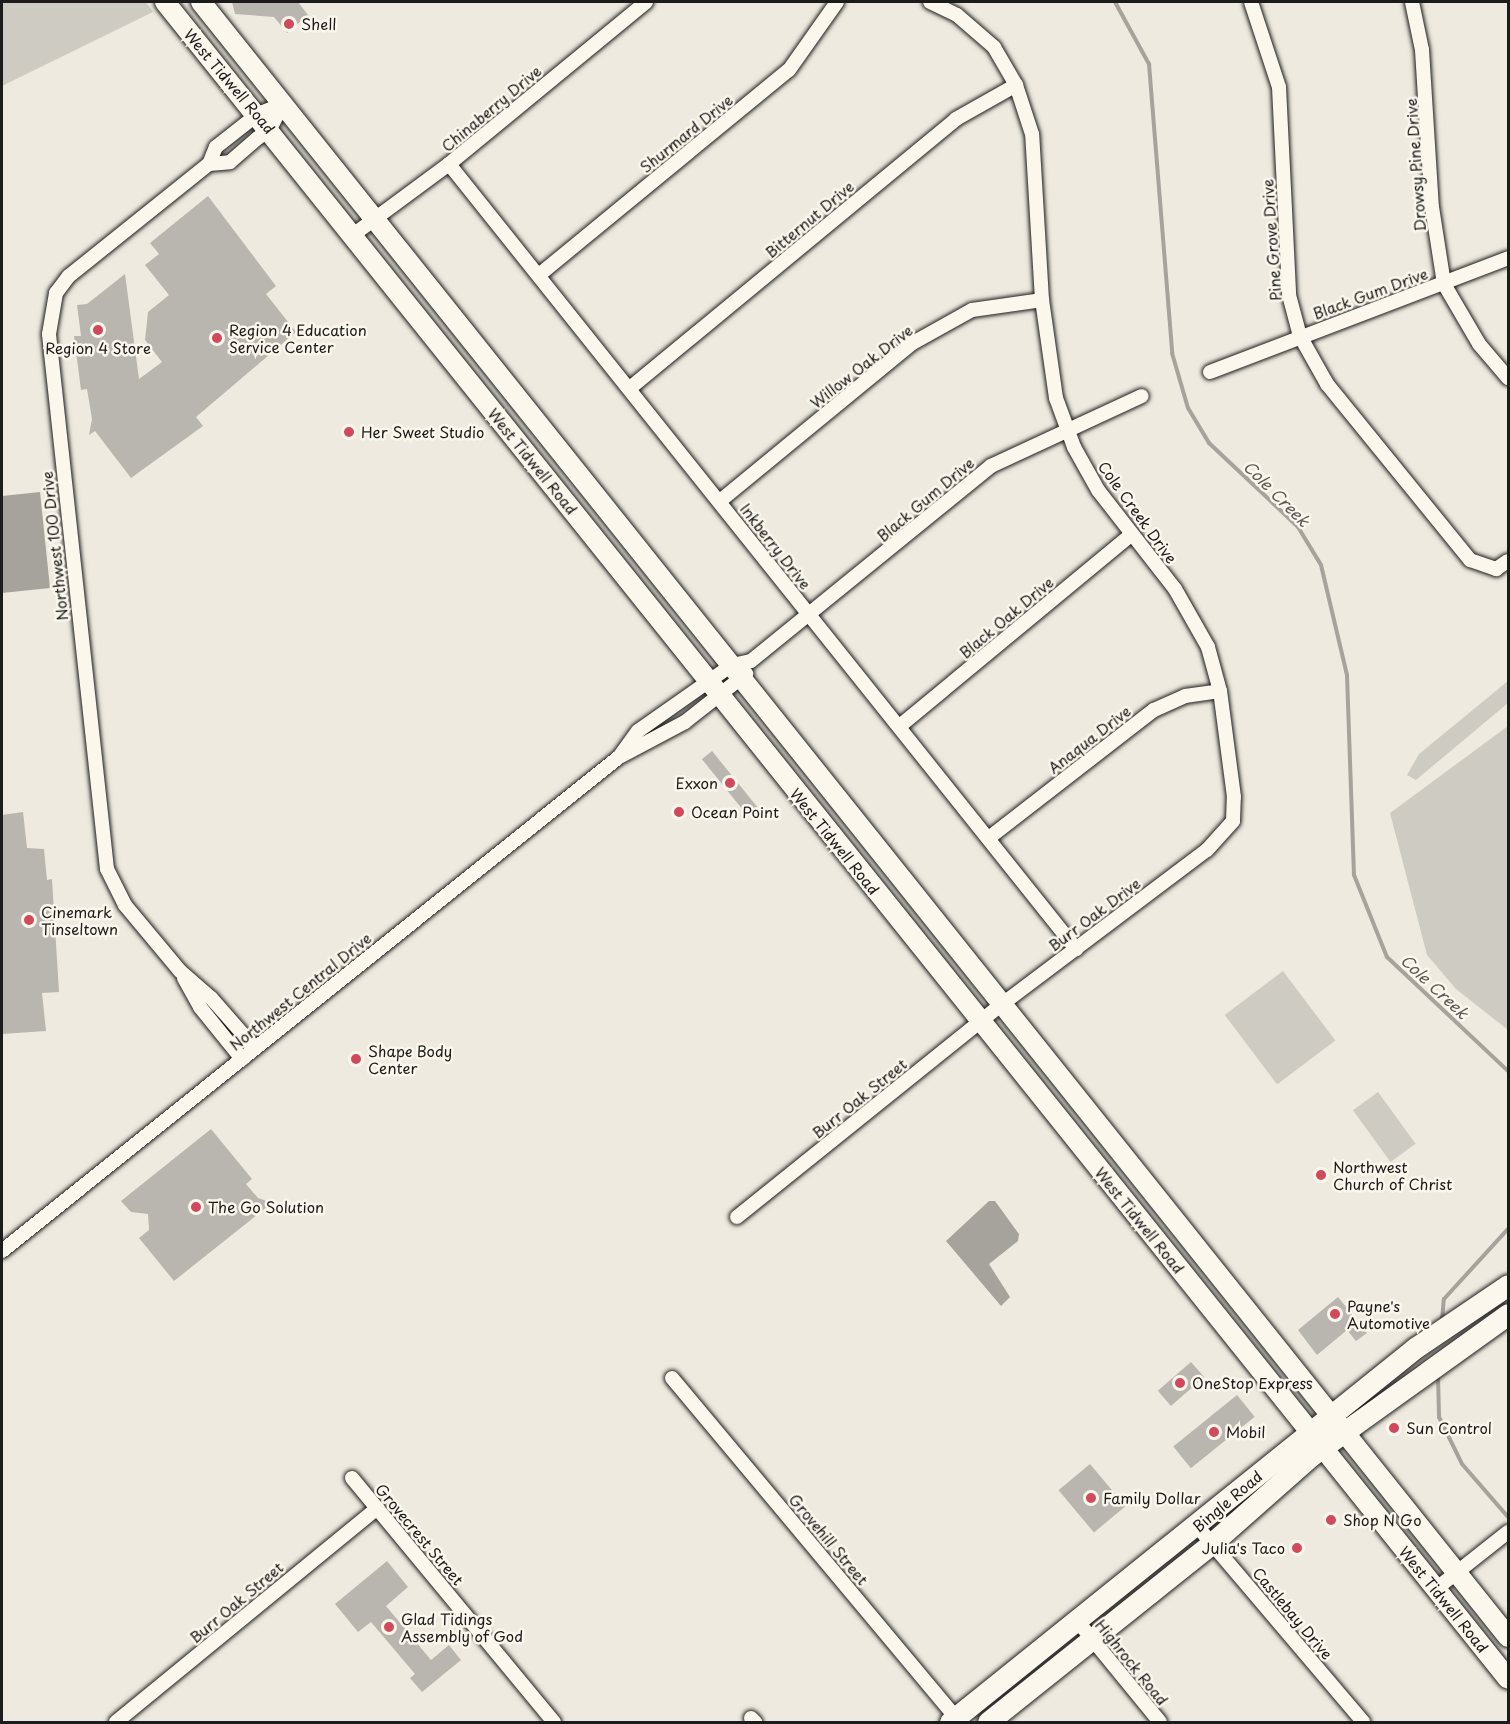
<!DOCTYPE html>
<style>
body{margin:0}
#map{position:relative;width:1510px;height:1724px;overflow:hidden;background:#eeeadf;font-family:"Playpen Sans",sans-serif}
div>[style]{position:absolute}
.green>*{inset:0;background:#ceccc2;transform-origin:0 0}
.water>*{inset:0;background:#a6a39d}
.stream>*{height:4px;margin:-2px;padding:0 2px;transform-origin:2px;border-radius:2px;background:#a6a39d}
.building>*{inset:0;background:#b9b6af;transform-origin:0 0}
.roads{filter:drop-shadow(0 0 2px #1c1c1c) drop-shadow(0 0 2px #1c1c1c)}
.minor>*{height:14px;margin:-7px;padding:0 7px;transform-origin:7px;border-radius:7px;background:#fbf7ec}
.secondary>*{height:20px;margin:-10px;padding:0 10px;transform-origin:10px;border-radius:10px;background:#fbf7ec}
.primary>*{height:21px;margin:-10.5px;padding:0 10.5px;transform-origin:10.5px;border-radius:10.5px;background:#fbf7ec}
.dots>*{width:16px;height:16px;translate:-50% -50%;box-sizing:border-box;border:3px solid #fbf7ec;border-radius:50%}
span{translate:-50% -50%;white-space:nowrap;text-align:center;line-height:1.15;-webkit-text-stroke:5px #fbf7ec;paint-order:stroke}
.poi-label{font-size:15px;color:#1c1c1c}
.left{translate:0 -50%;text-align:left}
.right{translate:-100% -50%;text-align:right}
.street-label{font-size:15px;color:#1c1c1c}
.water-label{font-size:16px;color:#5a5956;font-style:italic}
.frame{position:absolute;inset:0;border:3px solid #1c1c1c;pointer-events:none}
</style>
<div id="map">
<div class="green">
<i style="clip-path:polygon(2px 2px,146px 2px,153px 12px,2px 86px)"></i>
<i style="clip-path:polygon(1508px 681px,1508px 703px,1416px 780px,1407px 775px,1419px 754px)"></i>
<i style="clip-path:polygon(1508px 726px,1508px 1030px,1456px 989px,1427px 955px,1390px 813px)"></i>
<i style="left:1283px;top:971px;width:87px;height:73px;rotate:53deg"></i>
<i style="left:1378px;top:1092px;width:64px;height:31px;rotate:54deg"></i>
</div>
<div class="water">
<i style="clip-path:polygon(40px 492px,50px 588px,2px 593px,2px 496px)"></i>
<i style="clip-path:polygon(989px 1201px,995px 1201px,1019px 1234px,1018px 1241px,989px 1264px,1010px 1297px,1001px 1306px,946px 1241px)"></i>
</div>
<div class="stream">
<i style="left:1115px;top:2px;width:71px;rotate:61.3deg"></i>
<i style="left:1149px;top:64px;width:290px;rotate:85.4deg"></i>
<i style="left:1172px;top:353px;width:57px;rotate:73.8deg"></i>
<i style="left:1188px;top:408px;width:41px;rotate:59deg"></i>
<i style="left:1209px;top:443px;width:122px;rotate:43.3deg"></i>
<i style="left:1298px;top:527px;width:44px;rotate:58.8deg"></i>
<i style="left:1321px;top:565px;width:113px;rotate:76.7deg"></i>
<i style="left:1347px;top:675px;width:200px;rotate:88deg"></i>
<i style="left:1354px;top:875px;width:88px;rotate:68.1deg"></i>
<i style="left:1387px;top:957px;width:166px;rotate:43.3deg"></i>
<i style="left:1442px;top:1320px;width:21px;rotate:-85deg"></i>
<i style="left:1444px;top:1299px;width:95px;rotate:-47.6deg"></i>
<i style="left:1438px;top:1375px;width:42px;rotate:88.6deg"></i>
<i style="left:1439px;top:1417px;width:52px;rotate:63.9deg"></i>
<i style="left:1462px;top:1464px;width:70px;rotate:49deg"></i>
</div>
<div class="building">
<i style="clip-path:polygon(232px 2px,298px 2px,308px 15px,287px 33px,274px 17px,235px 14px)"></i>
<i style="clip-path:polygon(208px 196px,276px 286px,266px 294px,296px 332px,196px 417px,203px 426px,131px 478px,95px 431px,89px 435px,92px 419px,87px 389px,81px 390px,74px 336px,81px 336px,77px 305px,87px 304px,125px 274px,139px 379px,162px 362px,145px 340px,148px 312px,169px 295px,145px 265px,159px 254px,150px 243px)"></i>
<i style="left:712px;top:751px;width:72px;height:13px;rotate:51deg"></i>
<i style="clip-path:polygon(23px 812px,27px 848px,44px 849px,47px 880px,52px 879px,59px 992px,42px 993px,46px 1031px,2px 1034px,2px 815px)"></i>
<i style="clip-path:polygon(211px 1129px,252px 1179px,246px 1184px,258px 1198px,272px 1203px,174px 1281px,139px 1238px,149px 1230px,148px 1214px,131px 1212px,121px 1201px)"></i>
<i style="clip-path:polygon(1338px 1297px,1367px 1333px,1356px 1341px,1347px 1330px,1317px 1355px,1298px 1330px)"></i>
<i style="left:1191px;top:1362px;width:20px;height:44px;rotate:49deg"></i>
<i style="left:1237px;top:1395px;width:28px;height:82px;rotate:51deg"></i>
<i style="left:1090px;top:1464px;width:55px;height:41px;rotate:50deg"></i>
<i style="clip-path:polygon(387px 1561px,408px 1587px,386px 1606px,431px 1660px,449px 1645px,461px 1660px,422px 1692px,410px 1678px,415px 1674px,371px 1622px,358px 1632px,335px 1604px)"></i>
</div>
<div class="roads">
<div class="minor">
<i style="left:1251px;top:2px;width:89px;rotate:71.8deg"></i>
<i style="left:1279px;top:87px;width:208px;rotate:87.2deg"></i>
<i style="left:1289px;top:295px;width:42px;rotate:75deg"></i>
<i style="left:1300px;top:336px;width:55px;rotate:60.6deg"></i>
<i style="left:1327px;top:384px;width:227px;rotate:50.9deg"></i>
<i style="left:1470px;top:560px;width:28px;rotate:19deg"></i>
<i style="left:1496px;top:569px;width:14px;rotate:-34deg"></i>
<i style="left:1412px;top:2px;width:49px;rotate:78.2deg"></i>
<i style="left:1422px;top:50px;width:157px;rotate:86.4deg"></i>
<i style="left:1432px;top:207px;width:78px;rotate:81.1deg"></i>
<i style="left:1444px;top:284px;width:69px;rotate:59.7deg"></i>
<i style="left:1479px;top:344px;width:45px;rotate:49.5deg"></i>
<i style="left:209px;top:164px;width:21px;rotate:-5deg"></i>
<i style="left:230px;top:162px;width:37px;rotate:-41deg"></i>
<i style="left:258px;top:138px;width:15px;rotate:-37deg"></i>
<i style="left:270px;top:129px;width:28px;rotate:-63deg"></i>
<i style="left:449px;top:164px;width:1005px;rotate:51.38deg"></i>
<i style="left:353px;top:235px;width:119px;rotate:-36.5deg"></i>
<i style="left:449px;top:164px;width:255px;rotate:-39.4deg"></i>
<i style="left:539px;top:275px;width:323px;rotate:-39.4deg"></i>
<i style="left:789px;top:70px;width:83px;rotate:-54.8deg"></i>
<i style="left:1210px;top:372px;width:319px;rotate:-20.9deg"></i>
<i style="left:630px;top:388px;width:423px;rotate:-39.5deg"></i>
<i style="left:956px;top:119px;width:69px;rotate:-29.5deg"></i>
<i style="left:720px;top:501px;width:247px;rotate:-39.4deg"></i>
<i style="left:911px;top:344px;width:70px;rotate:-29.1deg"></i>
<i style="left:972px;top:310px;width:71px;rotate:-8.1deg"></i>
<i style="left:901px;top:725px;width:298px;rotate:-39.6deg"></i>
<i style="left:621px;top:756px;width:72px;rotate:-28deg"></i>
<i style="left:685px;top:722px;width:78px;rotate:-38.2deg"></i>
<i style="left:990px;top:837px;width:207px;rotate:-37.8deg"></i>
<i style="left:1154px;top:710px;width:34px;rotate:-24deg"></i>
<i style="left:1185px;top:696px;width:35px;rotate:-8deg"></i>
<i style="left:184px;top:978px;width:33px;rotate:61deg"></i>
<i style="left:200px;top:1007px;width:67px;rotate:51.1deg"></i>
<i style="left:255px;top:1048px;width:67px;rotate:-131.3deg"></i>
<i style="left:211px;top:998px;width:41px;rotate:-138.9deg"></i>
<i style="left:180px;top:971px;width:86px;rotate:-129.8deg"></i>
<i style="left:125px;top:905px;width:40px;rotate:-116.6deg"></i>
<i style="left:107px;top:869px;width:538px;rotate:-96.19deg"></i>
<i style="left:49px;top:334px;width:42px;rotate:-80.3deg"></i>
<i style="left:56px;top:293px;width:21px;rotate:-53deg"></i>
<i style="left:69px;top:276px;width:179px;rotate:-38.7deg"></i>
<i style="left:209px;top:164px;width:18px;rotate:-68deg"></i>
<i style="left:216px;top:147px;width:53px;rotate:-38.2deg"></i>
<i style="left:258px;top:114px;width:27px;rotate:-22deg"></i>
<i style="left:737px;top:1217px;width:339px;rotate:-38.8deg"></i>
<i style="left:1001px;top:1005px;width:258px;rotate:-37deg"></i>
<i style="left:1207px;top:850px;width:39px;rotate:-48deg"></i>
<i style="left:1233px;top:821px;width:24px;rotate:-88deg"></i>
<i style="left:1234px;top:797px;width:107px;rotate:-97.5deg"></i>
<i style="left:1220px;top:691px;width:46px;rotate:-105.3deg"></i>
<i style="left:1208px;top:647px;width:67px;rotate:-119.6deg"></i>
<i style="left:1175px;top:589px;width:125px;rotate:-127.9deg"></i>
<i style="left:1098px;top:490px;width:49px;rotate:-119.2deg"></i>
<i style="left:1074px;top:447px;width:52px;rotate:-110.2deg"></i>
<i style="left:1056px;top:398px;width:99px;rotate:-98.1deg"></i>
<i style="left:1042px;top:300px;width:166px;rotate:-93.4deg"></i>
<i style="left:1032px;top:134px;width:52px;rotate:-108.1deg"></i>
<i style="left:1016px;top:85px;width:44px;rotate:-120.1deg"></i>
<i style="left:994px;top:47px;width:49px;rotate:-139.1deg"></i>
<i style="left:957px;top:15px;width:30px;rotate:-154deg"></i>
<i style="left:2px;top:1251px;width:790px;rotate:-38.68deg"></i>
<i style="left:619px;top:757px;width:32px;rotate:-54deg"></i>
<i style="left:638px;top:731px;width:115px;rotate:-35.1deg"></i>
<i style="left:732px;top:665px;width:19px;rotate:-12deg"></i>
<i style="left:751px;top:661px;width:309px;rotate:-39.1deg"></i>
<i style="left:991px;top:466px;width:166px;rotate:-24.9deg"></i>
<i style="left:672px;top:1378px;width:449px;rotate:50.1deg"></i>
<i style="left:352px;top:1478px;width:317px;rotate:50.4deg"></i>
<i style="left:1197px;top:1526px;width:257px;rotate:49.7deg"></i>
<i style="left:1436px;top:1589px;width:92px;rotate:-38.4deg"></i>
<i style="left:1079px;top:1623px;width:128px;rotate:50.7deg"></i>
<i style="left:751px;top:1718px;width:6px;rotate:45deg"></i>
<i style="left:116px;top:1722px;width:338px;rotate:-39.3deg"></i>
</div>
<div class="secondary">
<i style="left:165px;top:2px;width:2148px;rotate:51.31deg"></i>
<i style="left:201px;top:2px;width:2093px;rotate:51.36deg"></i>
</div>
<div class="primary">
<i style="left:950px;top:1722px;width:597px;rotate:-38.81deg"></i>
<i style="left:1415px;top:1348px;width:112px;rotate:-34.1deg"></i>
<i style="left:988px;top:1722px;width:285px;rotate:-38.6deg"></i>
<i style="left:1211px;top:1544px;width:135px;rotate:-41.4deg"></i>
<i style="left:1312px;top:1455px;width:241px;rotate:-35.7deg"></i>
</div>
</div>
<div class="dots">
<i style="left:289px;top:24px;background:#d1495b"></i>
<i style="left:98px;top:330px;background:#d1495b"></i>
<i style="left:217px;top:338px;background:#d1495b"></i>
<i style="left:349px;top:432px;background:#d1495b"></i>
<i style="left:730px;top:783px;background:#d1495b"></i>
<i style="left:679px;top:812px;background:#d1495b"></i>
<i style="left:29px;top:920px;background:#d1495b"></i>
<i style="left:356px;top:1059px;background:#d1495b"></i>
<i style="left:1321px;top:1175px;background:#d1495b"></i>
<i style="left:196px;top:1207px;background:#d1495b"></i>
<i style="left:1335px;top:1314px;background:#d1495b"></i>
<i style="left:1180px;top:1383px;background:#d1495b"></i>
<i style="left:1394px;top:1428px;background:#d1495b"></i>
<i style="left:1214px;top:1432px;background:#d1495b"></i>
<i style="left:1091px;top:1498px;background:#d1495b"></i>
<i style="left:1331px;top:1520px;background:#d1495b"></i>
<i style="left:1297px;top:1548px;background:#d1495b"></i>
<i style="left:389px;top:1627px;background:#d1495b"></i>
</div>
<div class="poi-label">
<span class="left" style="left:301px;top:24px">Shell</span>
<span class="left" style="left:229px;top:338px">Region 4 Education<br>Service Center</span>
<span style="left:98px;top:348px">Region 4 Store</span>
<span class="left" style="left:361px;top:432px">Her Sweet Studio</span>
<span class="right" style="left:718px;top:783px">Exxon</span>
<span class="left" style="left:691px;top:812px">Ocean Point</span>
<span class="left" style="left:41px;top:920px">Cinemark<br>Tinseltown</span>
<span class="left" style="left:368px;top:1059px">Shape Body<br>Center</span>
<span class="left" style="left:1333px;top:1175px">Northwest<br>Church of Christ</span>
<span class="left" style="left:208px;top:1207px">The Go Solution</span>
<span class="left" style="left:1347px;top:1314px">Payne's<br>Automotive</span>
<span class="left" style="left:1192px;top:1383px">OneStop Express</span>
<span class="left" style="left:1406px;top:1428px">Sun Control</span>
<span class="left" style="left:1226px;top:1432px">Mobil</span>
<span class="left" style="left:1103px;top:1498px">Family Dollar</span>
<span class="left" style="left:1343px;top:1520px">Shop N Go</span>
<span class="right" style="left:1285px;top:1548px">Julia's Taco</span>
<span class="left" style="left:401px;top:1627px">Glad Tidings<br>Assembly of God</span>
</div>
<div class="street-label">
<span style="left:230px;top:81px;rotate:50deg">West Tidwell Road</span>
<span style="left:491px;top:108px;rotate:-40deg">Chinaberry Drive</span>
<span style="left:686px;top:133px;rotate:-39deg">Shurmard Drive</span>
<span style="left:1415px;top:165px;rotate:-94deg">Drowsy Pine Drive</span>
<span style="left:809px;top:219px;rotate:-40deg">Bitternut Drive</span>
<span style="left:1271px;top:240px;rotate:-94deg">Pine Grove Drive</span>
<span style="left:1370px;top:293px;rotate:-20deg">Black Gum Drive</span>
<span style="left:861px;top:366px;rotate:-38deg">Willow Oak Drive</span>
<span style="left:533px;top:461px;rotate:51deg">West Tidwell Road</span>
<span style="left:925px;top:499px;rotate:-40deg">Black Gum Drive</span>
<span style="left:1138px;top:512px;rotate:54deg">Cole Creek Drive</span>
<span style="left:54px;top:546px;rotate:-96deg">Northwest 100 Drive</span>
<span style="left:776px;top:546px;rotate:52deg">Inkberry Drive</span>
<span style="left:1006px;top:617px;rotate:-40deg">Black Oak Drive</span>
<span style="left:1089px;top:739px;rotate:-38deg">Anaqua Drive</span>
<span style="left:835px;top:841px;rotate:51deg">West Tidwell Road</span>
<span style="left:1094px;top:914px;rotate:-37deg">Burr Oak Drive</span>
<span style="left:300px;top:991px;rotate:-39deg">Northwest Central Drive</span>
<span style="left:859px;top:1098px;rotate:-39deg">Burr Oak Street</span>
<span style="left:1140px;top:1220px;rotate:51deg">West Tidwell Road</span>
<span style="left:1227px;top:1501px;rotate:-40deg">Bingle Road</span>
<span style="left:420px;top:1534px;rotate:50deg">Grovecrest Street</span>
<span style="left:829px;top:1539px;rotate:50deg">Grovehill Street</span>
<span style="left:1444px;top:1599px;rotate:51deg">West Tidwell Road</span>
<span style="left:236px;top:1602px;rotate:-40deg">Burr Oak Street</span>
<span style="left:1293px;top:1613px;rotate:50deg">Castlebay Drive</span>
<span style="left:1132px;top:1662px;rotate:51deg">Highrock Road</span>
</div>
<div class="water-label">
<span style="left:1277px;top:493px;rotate:45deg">Cole Creek</span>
<span style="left:1435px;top:986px;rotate:43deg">Cole Creek</span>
</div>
<div class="frame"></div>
</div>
